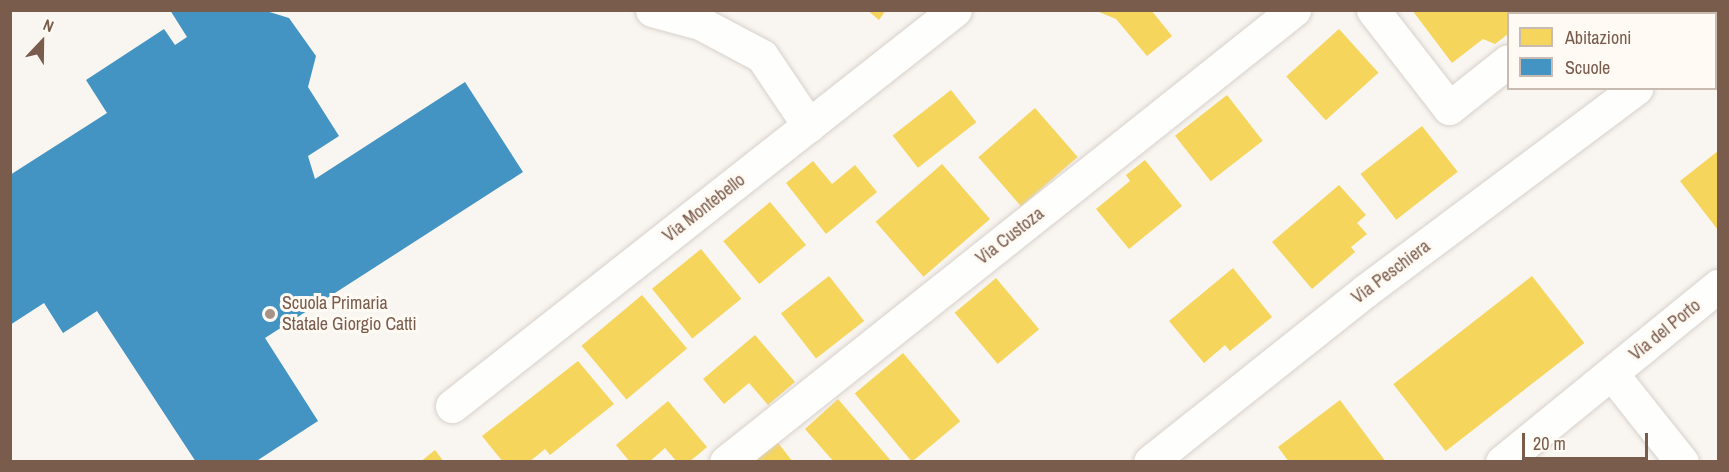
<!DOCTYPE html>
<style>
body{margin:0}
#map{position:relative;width:1729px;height:472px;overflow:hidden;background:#f9f5f0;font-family:"Archivo Narrow",sans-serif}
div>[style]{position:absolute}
.homes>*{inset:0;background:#f6d55c;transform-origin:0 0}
.schools>*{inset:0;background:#4393c3}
.roads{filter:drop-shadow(0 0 2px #d7d1cb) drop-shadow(0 0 2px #d7d1cb)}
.minor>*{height:33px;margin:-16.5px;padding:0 16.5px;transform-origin:16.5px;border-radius:16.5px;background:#fefefd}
.dots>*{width:16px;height:16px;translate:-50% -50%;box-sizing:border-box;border:3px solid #fffaf3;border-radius:50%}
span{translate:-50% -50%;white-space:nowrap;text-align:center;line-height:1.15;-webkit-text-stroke:6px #fffaf3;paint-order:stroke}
.street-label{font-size:18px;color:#7a5c4d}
.poi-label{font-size:18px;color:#7a5c4d}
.left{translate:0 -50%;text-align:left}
.frame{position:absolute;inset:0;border:12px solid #7a5c4d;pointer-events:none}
.legend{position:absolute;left:1507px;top:12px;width:210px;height:78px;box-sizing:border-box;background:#fffaf3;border:2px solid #cabbb1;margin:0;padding:8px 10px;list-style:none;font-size:18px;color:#7a5c4d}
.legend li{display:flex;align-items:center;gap:12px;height:30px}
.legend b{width:30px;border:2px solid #cabbb1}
.north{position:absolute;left:12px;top:12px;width:60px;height:60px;-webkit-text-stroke:4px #fffaf3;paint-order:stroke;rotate:22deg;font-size:16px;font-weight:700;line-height:24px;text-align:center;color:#7a5c4d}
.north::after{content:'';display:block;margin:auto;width:21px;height:27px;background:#7a5c4d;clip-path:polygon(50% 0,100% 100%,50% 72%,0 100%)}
.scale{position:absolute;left:1522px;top:433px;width:126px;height:27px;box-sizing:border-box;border:3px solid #7a5c4d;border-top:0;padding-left:8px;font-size:18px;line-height:21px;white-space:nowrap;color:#7a5c4d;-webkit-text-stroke:4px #fffaf3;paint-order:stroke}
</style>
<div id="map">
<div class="homes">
<i style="clip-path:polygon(867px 10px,886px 10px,879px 20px)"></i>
<i style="clip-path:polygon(1094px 10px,1151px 10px,1172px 36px,1147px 56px,1116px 19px)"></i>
<i style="clip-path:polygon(1412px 10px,1522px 10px,1524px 14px,1508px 14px,1508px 34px,1495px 44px,1483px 39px,1452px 63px)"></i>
<i style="left:1619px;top:10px;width:76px;height:5px"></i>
<i style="left:1339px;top:29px;width:59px;height:71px;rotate:48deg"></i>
<i style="left:951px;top:90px;width:41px;height:74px;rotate:52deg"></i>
<i style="left:1227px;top:95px;width:58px;height:66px;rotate:52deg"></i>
<i style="left:1035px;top:108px;width:65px;height:75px;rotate:49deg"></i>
<i style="left:1422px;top:126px;width:58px;height:78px;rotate:52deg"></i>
<i style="clip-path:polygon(1718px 151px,1718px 230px,1680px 181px)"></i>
<i style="clip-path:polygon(1145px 160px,1182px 206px,1129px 249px,1096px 209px,1130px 181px,1126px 175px)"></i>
<i style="clip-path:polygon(813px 161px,832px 184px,855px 165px,877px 192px,826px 234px,786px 183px)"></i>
<i style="left:942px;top:164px;width:73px;height:88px;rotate:49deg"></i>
<i style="clip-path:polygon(1339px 185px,1366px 215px,1357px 223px,1367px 234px,1351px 247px,1355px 252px,1312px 289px,1272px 242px)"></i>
<i style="left:770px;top:202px;width:56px;height:61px;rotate:50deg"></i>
<i style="left:701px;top:249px;width:64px;height:63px;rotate:51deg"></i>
<i style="clip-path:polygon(1233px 268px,1272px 317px,1230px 351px,1225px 345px,1204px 363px,1169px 321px)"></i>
<i style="left:829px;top:276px;width:57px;height:61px;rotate:52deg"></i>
<i style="left:1532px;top:276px;width:85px;height:176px;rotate:52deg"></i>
<i style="left:996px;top:278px;width:67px;height:54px;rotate:50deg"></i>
<i style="left:642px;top:295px;width:70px;height:79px;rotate:50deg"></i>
<i style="clip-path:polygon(755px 335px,795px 382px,768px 405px,749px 383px,724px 404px,703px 379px)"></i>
<i style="left:903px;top:353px;width:89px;height:63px;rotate:50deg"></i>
<i style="clip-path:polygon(578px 361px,614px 404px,550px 455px,545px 449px,529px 462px,503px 462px,482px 436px)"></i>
<i style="clip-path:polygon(838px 399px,892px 462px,834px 462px,805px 429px)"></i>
<i style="clip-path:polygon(1340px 400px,1386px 462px,1289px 462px,1278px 447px)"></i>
<i style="clip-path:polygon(668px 401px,707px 447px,689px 462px,677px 462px,665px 448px,649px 462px,630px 462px,616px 445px)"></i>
<i style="clip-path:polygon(775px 439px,793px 462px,746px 462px)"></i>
<i style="clip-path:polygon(435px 450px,444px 462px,420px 462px)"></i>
</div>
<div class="schools">
<i style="clip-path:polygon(170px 10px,263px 10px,289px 18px,316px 56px,308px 87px,339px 136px,308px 156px,315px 179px,465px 82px,523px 172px,265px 338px,318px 421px,255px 462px,196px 462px,97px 311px,63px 333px,44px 303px,10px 325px,10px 175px,107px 113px,86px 80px,164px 29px,175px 45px,187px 37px)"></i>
</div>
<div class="roads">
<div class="minor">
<i style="left:652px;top:10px;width:50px;rotate:15.2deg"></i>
<i style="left:700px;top:23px;width:70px;rotate:28deg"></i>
<i style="left:762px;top:56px;width:84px;rotate:56.1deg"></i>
<i style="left:1373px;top:10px;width:124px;rotate:52.2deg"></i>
<i style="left:1449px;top:108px;width:75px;rotate:-38.5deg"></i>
<i style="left:1570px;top:14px;width:5px;rotate:-53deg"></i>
<i style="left:1716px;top:29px;width:4px;rotate:-56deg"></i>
<i style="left:1612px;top:374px;width:112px;rotate:51.5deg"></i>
<i style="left:452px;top:406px;width:640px;rotate:-38.21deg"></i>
<i style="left:726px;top:462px;width:726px;rotate:-38.51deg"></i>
<i style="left:1150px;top:462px;width:275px;rotate:-38.5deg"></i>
<i style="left:1365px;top:291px;width:339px;rotate:-36.8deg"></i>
<i style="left:1502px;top:462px;width:279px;rotate:-39.2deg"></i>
</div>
</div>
<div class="dots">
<i style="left:270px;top:314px;background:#a69286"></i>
</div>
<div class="street-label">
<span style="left:704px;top:208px;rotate:-38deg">Via Montebello</span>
<span style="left:1010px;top:236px;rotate:-38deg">Via Custoza</span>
<span style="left:1391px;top:272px;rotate:-37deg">Via Peschiera</span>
<span style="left:1665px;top:330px;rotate:-39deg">Via del Porto</span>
</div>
<div class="poi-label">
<span class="left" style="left:282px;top:314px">Scuola Primaria<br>Statale Giorgio Catti</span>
</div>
<div class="frame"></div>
<ul class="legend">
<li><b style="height:16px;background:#f6d55c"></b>Abitazioni</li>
<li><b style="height:16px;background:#4393c3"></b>Scuole</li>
</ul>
<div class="north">N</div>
<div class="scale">20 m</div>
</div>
